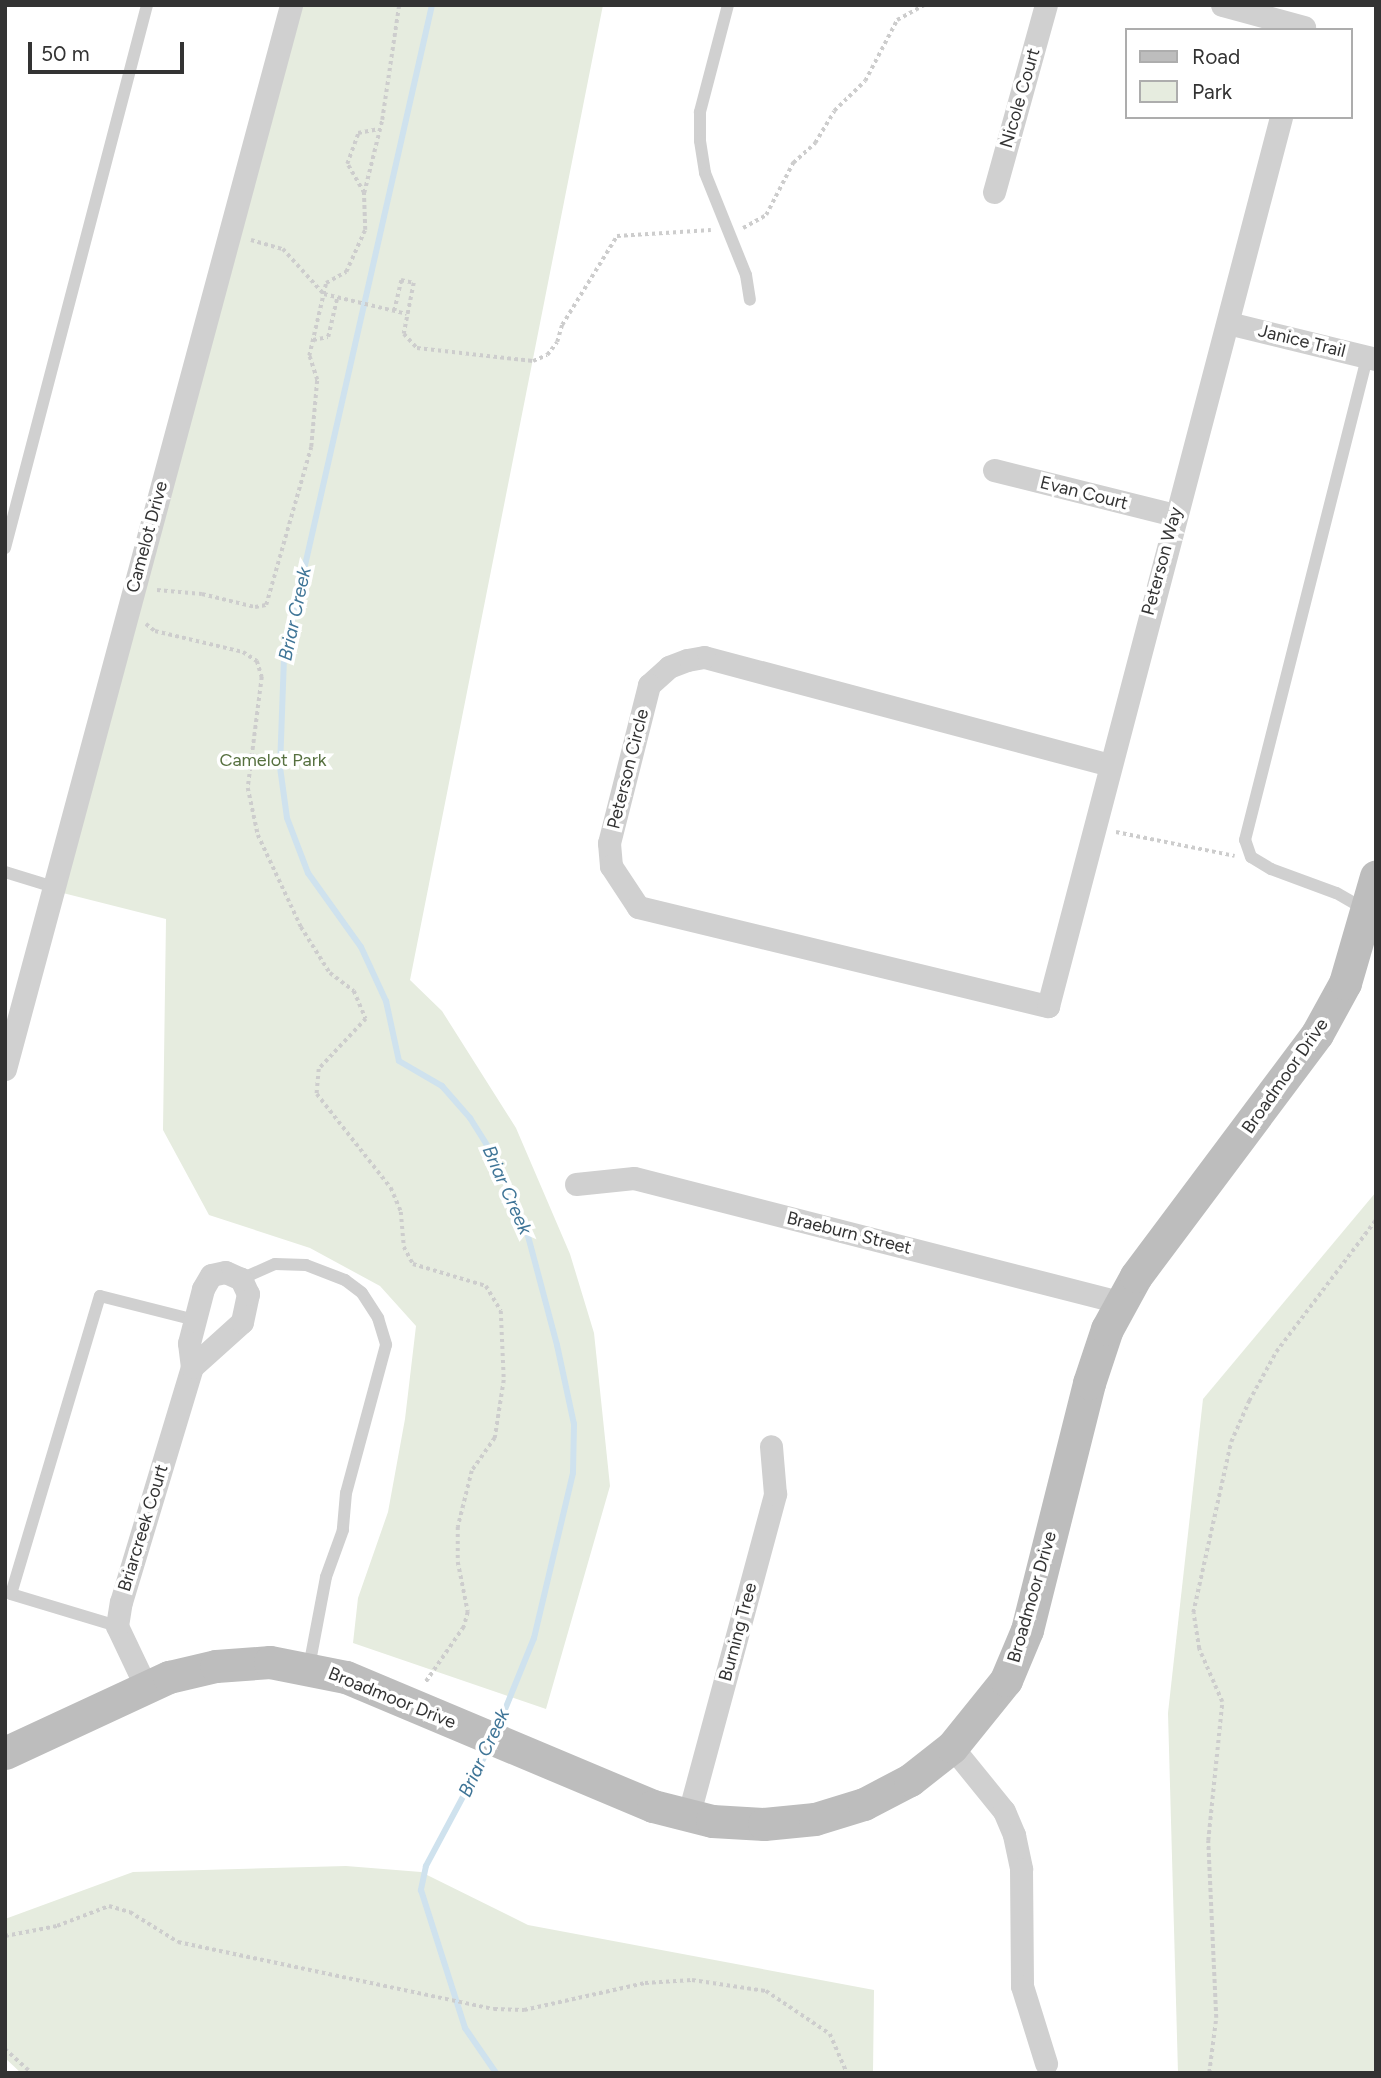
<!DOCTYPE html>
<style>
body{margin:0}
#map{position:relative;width:1381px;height:2078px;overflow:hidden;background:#fff;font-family:Figtree,sans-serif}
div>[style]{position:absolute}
.green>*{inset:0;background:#e6ecdf}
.stream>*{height:6px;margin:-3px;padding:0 3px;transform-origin:3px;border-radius:3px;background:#cfe2ee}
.path>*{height:3.5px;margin-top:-1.75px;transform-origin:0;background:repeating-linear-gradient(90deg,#cdcdcd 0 3.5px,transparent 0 7px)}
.lane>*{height:12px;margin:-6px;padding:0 6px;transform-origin:6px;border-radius:6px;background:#d0d0d0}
.street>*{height:23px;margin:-11.5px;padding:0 11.5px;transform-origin:11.5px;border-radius:11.5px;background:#d0d0d0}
.secondary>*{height:33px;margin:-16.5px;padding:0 16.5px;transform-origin:16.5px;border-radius:16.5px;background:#bdbdbd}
span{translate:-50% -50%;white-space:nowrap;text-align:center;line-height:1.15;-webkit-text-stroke:7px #fff;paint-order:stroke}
.street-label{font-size:18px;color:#333}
.park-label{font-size:18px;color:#56703f}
.water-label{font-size:19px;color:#3f7597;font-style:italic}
.frame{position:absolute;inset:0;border:7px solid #333;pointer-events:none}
.legend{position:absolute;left:1125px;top:28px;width:228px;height:91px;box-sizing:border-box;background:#fff;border:2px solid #adadad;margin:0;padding:9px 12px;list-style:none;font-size:21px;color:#333}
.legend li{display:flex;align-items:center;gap:14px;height:35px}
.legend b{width:35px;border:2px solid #adadad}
.scale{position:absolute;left:28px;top:42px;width:156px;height:32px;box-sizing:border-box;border:4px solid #333;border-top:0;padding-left:9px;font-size:21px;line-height:24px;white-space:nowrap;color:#333;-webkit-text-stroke:5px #fff;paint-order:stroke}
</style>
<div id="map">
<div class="green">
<i style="clip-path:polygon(292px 5px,603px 5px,410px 980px,442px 1011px,516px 1128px,570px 1254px,594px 1333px,610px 1486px,546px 1709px,353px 1643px,358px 1598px,388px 1512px,405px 1419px,416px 1326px,380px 1286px,310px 1248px,209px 1215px,163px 1130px,166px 919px,55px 891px)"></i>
<i style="clip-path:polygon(1376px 1192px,1376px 2073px,1178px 2073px,1168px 1713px,1203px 1399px)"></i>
<i style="clip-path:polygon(346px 1866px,421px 1872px,528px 1925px,874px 1990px,873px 2073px,21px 2073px,5px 2058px,5px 1919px,133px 1872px)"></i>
</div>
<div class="stream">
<i style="left:432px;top:5px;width:670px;rotate:102.77deg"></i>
<i style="left:284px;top:658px;width:109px;rotate:92.1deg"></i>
<i style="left:280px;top:767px;width:51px;rotate:82.2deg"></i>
<i style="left:287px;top:818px;width:59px;rotate:69.1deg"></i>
<i style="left:308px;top:873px;width:91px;rotate:54.4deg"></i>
<i style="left:361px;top:947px;width:60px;rotate:65.2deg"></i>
<i style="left:386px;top:1001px;width:61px;rotate:77.8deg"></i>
<i style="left:399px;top:1061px;width:50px;rotate:30.2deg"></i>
<i style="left:442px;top:1086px;width:43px;rotate:48.8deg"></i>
<i style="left:470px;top:1118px;width:51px;rotate:57.9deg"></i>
<i style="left:497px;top:1161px;width:81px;rotate:67.5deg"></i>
<i style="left:528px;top:1236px;width:113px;rotate:75.1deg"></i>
<i style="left:557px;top:1345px;width:81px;rotate:77.9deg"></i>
<i style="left:574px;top:1424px;width:49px;rotate:91.2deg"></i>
<i style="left:573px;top:1473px;width:170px;rotate:103.3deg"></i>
<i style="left:534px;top:1638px;width:98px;rotate:112.1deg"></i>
<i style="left:489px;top:1748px;width:134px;rotate:118.1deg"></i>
<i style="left:426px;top:1866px;width:25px;rotate:102deg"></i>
<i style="left:421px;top:1890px;width:145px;rotate:72.3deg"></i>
<i style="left:465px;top:2028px;width:55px;rotate:55.4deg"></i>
</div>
<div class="path">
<i style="left:364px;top:193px;width:34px;rotate:-120deg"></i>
<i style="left:347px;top:164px;width:33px;rotate:-70deg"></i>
<i style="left:358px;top:133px;width:20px;rotate:-11deg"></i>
<i style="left:743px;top:228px;width:26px;rotate:-29deg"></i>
<i style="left:766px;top:215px;width:59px;rotate:-62.6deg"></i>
<i style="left:793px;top:163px;width:30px;rotate:-42deg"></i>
<i style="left:815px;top:143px;width:37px;rotate:-59deg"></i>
<i style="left:834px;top:111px;width:43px;rotate:-44.1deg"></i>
<i style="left:865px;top:81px;width:69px;rotate:-62.3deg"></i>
<i style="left:897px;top:20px;width:31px;rotate:-29deg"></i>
<i style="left:251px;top:240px;width:33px;rotate:16deg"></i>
<i style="left:283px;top:249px;width:61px;rotate:47.7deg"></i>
<i style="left:324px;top:294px;width:85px;rotate:13.5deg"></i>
<i style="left:394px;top:311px;width:32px;rotate:-77deg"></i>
<i style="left:401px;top:280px;width:13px;rotate:13deg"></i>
<i style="left:414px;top:283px;width:52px;rotate:101.1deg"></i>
<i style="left:404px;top:334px;width:19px;rotate:47deg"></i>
<i style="left:417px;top:348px;width:117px;rotate:6.4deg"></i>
<i style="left:533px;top:361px;width:15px;rotate:-23deg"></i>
<i style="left:547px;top:355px;width:16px;rotate:-52deg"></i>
<i style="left:557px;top:342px;width:18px;rotate:-74deg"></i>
<i style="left:562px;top:325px;width:105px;rotate:-58.3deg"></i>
<i style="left:617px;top:236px;width:94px;rotate:-3.7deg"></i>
<i style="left:313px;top:340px;width:15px;rotate:-11deg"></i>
<i style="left:328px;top:337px;width:40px;rotate:-77deg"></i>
<i style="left:157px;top:590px;width:45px;rotate:5.1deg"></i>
<i style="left:202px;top:594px;width:55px;rotate:13.8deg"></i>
<i style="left:255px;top:607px;width:11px;rotate:-10deg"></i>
<i style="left:266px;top:605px;width:164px;rotate:-74.1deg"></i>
<i style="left:311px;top:447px;width:67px;rotate:-84.9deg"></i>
<i style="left:317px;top:380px;width:25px;rotate:-108deg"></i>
<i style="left:309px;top:356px;width:75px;rotate:-76.9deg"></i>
<i style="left:326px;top:283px;width:23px;rotate:-29deg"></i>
<i style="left:346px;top:272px;width:46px;rotate:-65.7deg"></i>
<i style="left:365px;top:230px;width:37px;rotate:-92deg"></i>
<i style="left:364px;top:193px;width:75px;rotate:-76.1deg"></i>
<i style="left:382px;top:120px;width:116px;rotate:-81.6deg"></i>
<i style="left:146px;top:624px;width:11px;rotate:38deg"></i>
<i style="left:155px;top:631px;width:90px;rotate:13.4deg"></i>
<i style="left:243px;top:652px;width:17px;rotate:33deg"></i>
<i style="left:257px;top:661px;width:17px;rotate:73deg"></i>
<i style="left:262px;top:677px;width:112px;rotate:97.2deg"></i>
<i style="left:248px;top:788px;width:48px;rotate:78deg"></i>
<i style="left:258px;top:835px;width:102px;rotate:64.9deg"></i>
<i style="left:301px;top:927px;width:54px;rotate:57.8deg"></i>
<i style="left:330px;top:973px;width:30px;rotate:37deg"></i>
<i style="left:354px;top:991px;width:30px;rotate:67deg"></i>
<i style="left:366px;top:1019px;width:69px;rotate:133.2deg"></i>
<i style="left:319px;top:1069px;width:25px;rotate:95deg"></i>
<i style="left:317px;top:1094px;width:120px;rotate:51.8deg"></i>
<i style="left:391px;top:1188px;width:26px;rotate:67deg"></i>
<i style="left:401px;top:1212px;width:35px;rotate:85deg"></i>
<i style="left:404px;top:1247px;width:19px;rotate:62deg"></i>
<i style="left:413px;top:1264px;width:76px;rotate:16.8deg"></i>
<i style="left:486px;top:1286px;width:29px;rotate:59deg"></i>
<i style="left:501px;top:1311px;width:69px;rotate:87.5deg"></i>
<i style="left:504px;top:1380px;width:59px;rotate:98.8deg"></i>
<i style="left:495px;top:1438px;width:40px;rotate:124.9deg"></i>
<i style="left:472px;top:1471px;width:58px;rotate:104deg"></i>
<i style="left:458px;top:1527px;width:35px;rotate:90deg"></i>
<i style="left:458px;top:1562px;width:51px;rotate:78.7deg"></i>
<i style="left:468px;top:1612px;width:16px;rotate:105deg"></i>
<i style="left:464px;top:1627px;width:67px;rotate:124.6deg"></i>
<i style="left:1116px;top:832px;width:121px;rotate:11.4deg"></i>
<i style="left:5px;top:1936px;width:53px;rotate:-10.9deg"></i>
<i style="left:57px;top:1926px;width:56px;rotate:-21deg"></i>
<i style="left:109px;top:1906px;width:22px;rotate:16deg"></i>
<i style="left:130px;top:1912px;width:57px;rotate:32deg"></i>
<i style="left:178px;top:1942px;width:323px;rotate:12deg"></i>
<i style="left:494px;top:2009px;width:30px;rotate:2deg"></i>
<i style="left:524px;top:2010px;width:124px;rotate:-12.6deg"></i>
<i style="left:645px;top:1983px;width:47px;rotate:-3.7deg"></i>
<i style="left:692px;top:1980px;width:75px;rotate:8.5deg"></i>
<i style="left:766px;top:1991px;width:77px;rotate:33.9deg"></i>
<i style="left:830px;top:2034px;width:43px;rotate:66.4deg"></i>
<i style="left:5px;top:2049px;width:36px;rotate:42deg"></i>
<i style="left:1209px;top:2073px;width:55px;rotate:-82.7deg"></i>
<i style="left:1216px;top:2018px;width:177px;rotate:-92.6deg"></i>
<i style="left:1208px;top:1841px;width:140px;rotate:-84.2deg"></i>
<i style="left:1222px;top:1702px;width:58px;rotate:-113.5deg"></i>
<i style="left:1199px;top:1649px;width:36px;rotate:-99deg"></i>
<i style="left:1193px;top:1613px;width:175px;rotate:-77.5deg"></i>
<i style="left:1231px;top:1442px;width:45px;rotate:-66.3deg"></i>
<i style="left:1249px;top:1401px;width:56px;rotate:-61.1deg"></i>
<i style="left:1276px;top:1352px;width:166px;rotate:-52.9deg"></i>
</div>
<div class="lane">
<i style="left:728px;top:5px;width:111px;rotate:104.7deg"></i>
<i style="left:700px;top:112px;width:29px;rotate:90deg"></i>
<i style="left:700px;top:141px;width:32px;rotate:81deg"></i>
<i style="left:705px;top:173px;width:110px;rotate:68.1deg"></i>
<i style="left:746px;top:275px;width:25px;rotate:81deg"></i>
<i style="left:5px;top:548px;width:561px;rotate:-75.34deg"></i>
<i style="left:5px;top:872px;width:51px;rotate:17deg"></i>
<i style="left:1366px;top:910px;width:34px;rotate:-150deg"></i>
<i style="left:1336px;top:893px;width:69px;rotate:-159.7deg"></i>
<i style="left:1271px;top:869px;width:23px;rotate:-149deg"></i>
<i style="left:1251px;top:857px;width:18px;rotate:-109deg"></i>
<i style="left:1245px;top:840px;width:498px;rotate:-75.8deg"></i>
<i style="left:241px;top:1279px;width:37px;rotate:-24deg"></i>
<i style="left:275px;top:1264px;width:31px;rotate:2deg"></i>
<i style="left:306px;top:1265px;width:42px;rotate:21deg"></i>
<i style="left:345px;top:1280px;width:21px;rotate:37deg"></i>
<i style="left:362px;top:1293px;width:30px;rotate:57deg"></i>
<i style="left:378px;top:1318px;width:28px;rotate:73deg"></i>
<i style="left:386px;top:1345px;width:153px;rotate:105.1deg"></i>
<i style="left:346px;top:1493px;width:37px;rotate:95deg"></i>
<i style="left:343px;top:1530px;width:50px;rotate:109.9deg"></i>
<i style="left:326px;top:1577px;width:92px;rotate:100.7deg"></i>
<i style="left:117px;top:1626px;width:111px;rotate:-163.2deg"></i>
<i style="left:11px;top:1594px;width:311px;rotate:-73.4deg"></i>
<i style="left:100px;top:1296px;width:98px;rotate:14.2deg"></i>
</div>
<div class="street">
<i style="left:1222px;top:5px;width:85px;rotate:15deg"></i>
<i style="left:994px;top:192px;width:194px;rotate:-74.5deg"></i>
<i style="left:1228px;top:323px;width:152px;rotate:13.7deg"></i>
<i style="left:994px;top:470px;width:186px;rotate:14deg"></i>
<i style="left:1110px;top:765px;width:420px;rotate:-165.1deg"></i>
<i style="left:704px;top:657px;width:17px;rotate:170deg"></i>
<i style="left:687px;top:660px;width:19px;rotate:159deg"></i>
<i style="left:669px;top:667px;width:27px;rotate:138deg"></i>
<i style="left:649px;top:685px;width:163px;rotate:104.2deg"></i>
<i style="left:609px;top:843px;width:23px;rotate:85deg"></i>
<i style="left:611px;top:866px;width:49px;rotate:56.6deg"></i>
<i style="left:638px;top:907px;width:422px;rotate:13.6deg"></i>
<i style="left:1048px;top:1006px;width:919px;rotate:-75.31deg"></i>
<i style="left:5px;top:1069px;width:1102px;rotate:-74.95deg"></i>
<i style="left:576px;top:1184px;width:58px;rotate:-5.9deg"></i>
<i style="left:634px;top:1178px;width:501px;rotate:14.34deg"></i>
<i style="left:146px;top:1687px;width:68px;rotate:-115.4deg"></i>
<i style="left:117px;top:1626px;width:24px;rotate:-81deg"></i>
<i style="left:121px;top:1602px;width:245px;rotate:-73.2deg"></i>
<i style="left:192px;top:1367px;width:67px;rotate:-42deg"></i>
<i style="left:242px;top:1322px;width:29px;rotate:-78deg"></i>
<i style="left:248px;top:1294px;width:17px;rotate:-115deg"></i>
<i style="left:241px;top:1279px;width:17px;rotate:-156deg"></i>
<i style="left:225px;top:1272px;width:14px;rotate:168deg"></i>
<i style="left:211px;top:1275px;width:16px;rotate:120deg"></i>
<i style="left:203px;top:1289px;width:56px;rotate:104.5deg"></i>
<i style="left:189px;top:1343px;width:24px;rotate:83deg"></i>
<i style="left:952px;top:1747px;width:82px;rotate:50.9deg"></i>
<i style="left:1004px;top:1811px;width:26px;rotate:67deg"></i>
<i style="left:1014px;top:1835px;width:35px;rotate:78deg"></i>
<i style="left:1021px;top:1869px;width:117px;rotate:89.5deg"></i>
<i style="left:1022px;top:1986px;width:81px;rotate:72.7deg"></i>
<i style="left:688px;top:1817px;width:335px;rotate:-74.9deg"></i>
<i style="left:775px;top:1494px;width:48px;rotate:-94.8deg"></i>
</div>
<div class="secondary">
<i style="left:5px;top:1753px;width:181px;rotate:-24.9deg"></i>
<i style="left:169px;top:1677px;width:48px;rotate:-13.2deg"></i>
<i style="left:216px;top:1666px;width:54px;rotate:-4.2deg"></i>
<i style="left:270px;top:1662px;width:77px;rotate:11.2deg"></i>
<i style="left:346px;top:1677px;width:333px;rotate:22.8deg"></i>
<i style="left:653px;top:1806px;width:61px;rotate:14.3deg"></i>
<i style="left:712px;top:1821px;width:52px;rotate:3.3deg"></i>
<i style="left:764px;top:1824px;width:51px;rotate:-5.6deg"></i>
<i style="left:815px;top:1819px;width:51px;rotate:-17deg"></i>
<i style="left:864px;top:1804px;width:52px;rotate:-27.6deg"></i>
<i style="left:910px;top:1780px;width:53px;rotate:-38.2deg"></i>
<i style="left:952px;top:1747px;width:86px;rotate:-51.1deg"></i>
<i style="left:1006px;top:1680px;width:54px;rotate:-67.2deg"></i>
<i style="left:1027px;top:1630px;width:255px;rotate:-75.9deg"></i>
<i style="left:1089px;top:1383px;width:57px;rotate:-71.6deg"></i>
<i style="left:1107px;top:1329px;width:60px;rotate:-61.3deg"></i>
<i style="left:1136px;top:1276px;width:302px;rotate:-53.2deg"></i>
<i style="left:1317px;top:1034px;width:58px;rotate:-61.2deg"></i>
<i style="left:1345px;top:983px;width:111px;rotate:-73.8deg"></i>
</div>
<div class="street-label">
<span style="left:1020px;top:98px;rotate:-74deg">Nicole Court</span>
<span style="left:1302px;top:341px;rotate:14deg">Janice Trail</span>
<span style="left:1084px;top:493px;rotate:14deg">Evan Court</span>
<span style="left:147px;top:537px;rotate:-75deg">Camelot Drive</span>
<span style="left:1162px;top:561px;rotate:-75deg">Peterson Way</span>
<span style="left:628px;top:769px;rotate:-76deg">Peterson Circle</span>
<span style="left:1285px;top:1076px;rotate:-55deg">Broadmoor Drive</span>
<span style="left:849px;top:1233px;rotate:14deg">Braeburn Street</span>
<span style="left:143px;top:1528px;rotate:-73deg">Briarcreek Court</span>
<span style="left:1032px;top:1597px;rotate:-74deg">Broadmoor Drive</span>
<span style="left:738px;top:1632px;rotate:-75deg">Burning Tree</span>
<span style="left:392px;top:1698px;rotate:22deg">Broadmoor Drive</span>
</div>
<div class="park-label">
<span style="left:273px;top:760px">Camelot Park</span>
</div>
<div class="water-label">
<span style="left:295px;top:614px;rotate:-78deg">Briar Creek</span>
<span style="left:507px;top:1190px;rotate:66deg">Briar Creek</span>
<span style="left:484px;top:1753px;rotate:-65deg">Briar Creek</span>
</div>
<div class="frame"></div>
<ul class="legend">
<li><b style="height:9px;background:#bdbdbd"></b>Road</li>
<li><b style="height:19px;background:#e6ecdf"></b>Park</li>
</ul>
<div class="scale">50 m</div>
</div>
